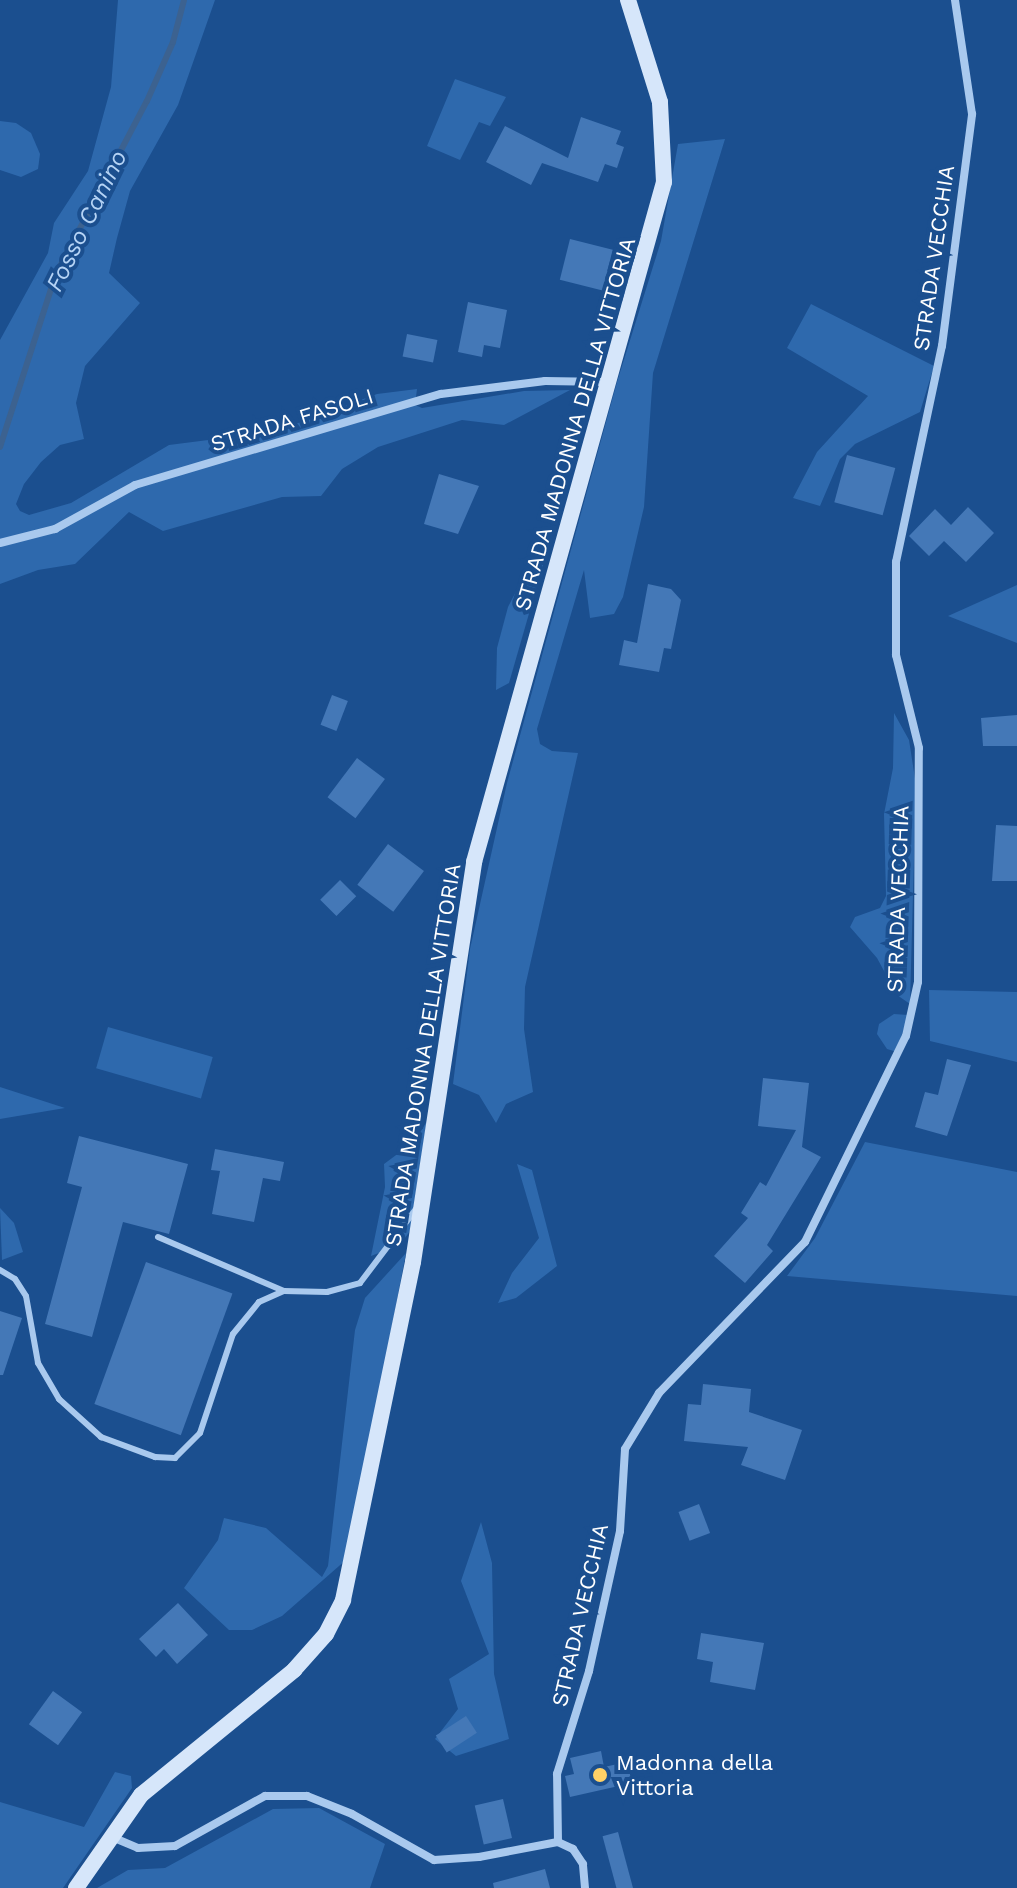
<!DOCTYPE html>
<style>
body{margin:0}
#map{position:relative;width:1017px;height:1888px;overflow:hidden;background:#1b4f8f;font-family:"Work Sans",sans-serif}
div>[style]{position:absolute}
.green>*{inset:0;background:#2e69ad;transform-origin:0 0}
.stream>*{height:6px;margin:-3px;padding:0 3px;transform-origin:3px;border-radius:3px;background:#3c6290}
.building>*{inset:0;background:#4478b7;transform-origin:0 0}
.lane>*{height:6px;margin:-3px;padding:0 3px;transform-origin:3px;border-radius:3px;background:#a9c9ee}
.street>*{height:8px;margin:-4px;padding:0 4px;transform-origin:4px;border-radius:4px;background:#a9c9ee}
.secondary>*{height:16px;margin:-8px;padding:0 8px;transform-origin:8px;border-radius:8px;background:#d6e6fa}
.dots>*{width:22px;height:22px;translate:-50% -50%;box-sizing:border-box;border:4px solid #1b4f8f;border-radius:50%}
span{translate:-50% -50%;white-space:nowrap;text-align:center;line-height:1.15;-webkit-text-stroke:8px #1b4f8f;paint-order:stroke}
.street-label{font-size:22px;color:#fff}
.poi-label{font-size:22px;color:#fff}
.left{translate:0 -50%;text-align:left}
.water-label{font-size:24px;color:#b5d3f5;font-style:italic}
</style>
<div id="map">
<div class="green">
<i style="clip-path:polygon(118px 0,215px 0,178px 105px,130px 191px,117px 238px,109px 273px,140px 303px,85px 366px,76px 403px,84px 439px,60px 445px,41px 462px,24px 484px,16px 504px,20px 511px,29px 515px,71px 503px,169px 445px,216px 439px,224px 446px,252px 440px,377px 394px,417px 389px,415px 405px,422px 408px,524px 391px,570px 390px,504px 425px,462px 420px,378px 447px,342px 469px,321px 496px,282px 497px,163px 531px,129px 512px,75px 564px,38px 570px,0 584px,0 340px,48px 253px,54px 223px,88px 171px,111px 87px)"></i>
<i style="clip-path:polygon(455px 79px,506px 97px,490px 126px,479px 122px,460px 160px,427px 146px)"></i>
<i style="clip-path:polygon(0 121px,16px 123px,31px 133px,40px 154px,38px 169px,21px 177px,0 170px)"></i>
<i style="clip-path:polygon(725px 139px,653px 373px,644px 507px,623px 597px,614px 614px,590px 618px,584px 570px,537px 729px,540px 744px,552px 751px,578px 753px,525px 987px,524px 1029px,533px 1092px,506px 1104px,496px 1123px,479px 1095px,453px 1084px,470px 949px,507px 783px,617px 382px,661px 241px,678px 144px)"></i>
<i style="clip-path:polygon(811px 304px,934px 366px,920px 412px,855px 444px,840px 459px,820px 506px,793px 498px,817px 452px,868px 396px,787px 348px)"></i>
<i style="clip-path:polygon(543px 565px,509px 683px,496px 690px,497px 648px,508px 607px,526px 572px)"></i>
<i style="clip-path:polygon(1017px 585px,1017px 643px,948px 616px)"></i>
<i style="clip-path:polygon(894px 713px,909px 740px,916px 785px,910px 1004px,897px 995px,877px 958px,850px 927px,855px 917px,880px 908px,886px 896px,884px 814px,893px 768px)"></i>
<i style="clip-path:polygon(929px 990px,1017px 992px,1017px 1062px,930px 1041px)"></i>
<i style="clip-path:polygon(894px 1014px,908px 1015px,897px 1052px,887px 1049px,877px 1034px,879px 1024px)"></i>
<i style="left:108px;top:1027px;width:109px;height:43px;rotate:16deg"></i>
<i style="clip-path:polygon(0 1087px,65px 1108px,0 1119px)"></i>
<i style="clip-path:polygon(427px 1121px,410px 1231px,400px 1245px,371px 1256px,385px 1187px,384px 1164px,415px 1141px)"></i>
<i style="clip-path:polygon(865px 1142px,1017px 1172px,1017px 1296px,787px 1276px,815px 1238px)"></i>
<i style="clip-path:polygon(517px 1164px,532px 1170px,557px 1266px,516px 1298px,498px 1303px,512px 1273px,539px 1238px)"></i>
<i style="clip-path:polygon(0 1208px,14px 1223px,23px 1252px,2px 1260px)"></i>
<i style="clip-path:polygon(406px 1253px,347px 1559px,282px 1616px,252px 1630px,229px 1630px,184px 1588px,218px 1540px,224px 1518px,266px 1528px,322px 1577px,328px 1566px,355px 1330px,365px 1298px)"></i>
<i style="clip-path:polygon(481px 1522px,492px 1563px,494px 1674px,509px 1739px,456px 1756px,435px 1739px,458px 1709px,449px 1679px,489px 1654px,461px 1581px)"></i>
<i style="clip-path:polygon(115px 1772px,131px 1776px,132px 1788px,63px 1888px,0 1888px,0 1802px,84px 1827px)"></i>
<i style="clip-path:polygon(319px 1808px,385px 1844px,370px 1888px,97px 1888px,128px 1870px,165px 1868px,273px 1809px)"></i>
</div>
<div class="stream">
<i style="left:0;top:447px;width:182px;rotate:-72.1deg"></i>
<i style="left:56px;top:274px;width:195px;rotate:-62.3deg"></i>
<i style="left:147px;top:101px;width:64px;rotate:-66.2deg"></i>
<i style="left:173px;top:42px;width:43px;rotate:-75.3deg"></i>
</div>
<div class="building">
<i style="clip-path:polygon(581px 117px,621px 131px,616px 144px,624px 147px,617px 168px,605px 164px,598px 182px,542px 163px,531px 185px,486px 162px,505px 126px,568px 158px)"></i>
<i style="left:570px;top:239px;width:44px;height:42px;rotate:14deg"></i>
<i style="clip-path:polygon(468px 302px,507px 310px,500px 348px,484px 345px,482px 357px,458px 352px)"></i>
<i style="left:407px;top:334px;width:31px;height:23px;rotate:11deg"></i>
<i style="left:847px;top:455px;width:50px;height:49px;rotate:15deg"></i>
<i style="clip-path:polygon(439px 474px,479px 486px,458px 534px,424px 524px)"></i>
<i style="clip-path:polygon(968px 507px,994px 533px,966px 562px,944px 541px,929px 556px,909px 536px,935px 509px,951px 525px)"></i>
<i style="clip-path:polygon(648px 584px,671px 589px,681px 600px,671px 649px,664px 648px,659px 672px,619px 665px,624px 640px,637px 643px)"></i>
<i style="left:332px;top:695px;width:17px;height:32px;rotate:21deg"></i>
<i style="clip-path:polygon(1017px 715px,1017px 746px,983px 746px,981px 718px)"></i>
<i style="left:357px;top:758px;width:35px;height:49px;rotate:37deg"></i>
<i style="clip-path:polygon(996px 825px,1017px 826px,1017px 881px,992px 881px)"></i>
<i style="left:388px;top:844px;width:45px;height:51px;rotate:37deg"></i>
<i style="left:340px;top:880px;width:23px;height:28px;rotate:45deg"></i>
<i style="clip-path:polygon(947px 1059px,971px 1065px,947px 1136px,915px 1127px,925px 1092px,938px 1095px)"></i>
<i style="clip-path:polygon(763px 1078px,809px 1083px,802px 1147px,821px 1157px,767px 1245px,773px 1251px,745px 1283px,714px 1256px,748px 1218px,741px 1213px,760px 1182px,766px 1186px,796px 1130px,758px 1126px)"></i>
<i style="clip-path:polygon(79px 1136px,188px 1164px,169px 1234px,123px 1222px,92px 1337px,45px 1324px,82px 1187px,67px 1183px)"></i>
<i style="clip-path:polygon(215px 1149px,284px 1162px,280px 1181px,263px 1178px,254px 1222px,212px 1214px,220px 1171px,211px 1170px)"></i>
<i style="left:146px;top:1262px;width:92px;height:151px;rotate:20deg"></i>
<i style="clip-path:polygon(0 1311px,22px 1318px,3px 1375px,0 1375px)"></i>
<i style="clip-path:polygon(703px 1384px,751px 1389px,749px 1412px,802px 1430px,785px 1480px,741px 1465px,748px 1447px,684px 1441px,688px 1404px,701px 1405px)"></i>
<i style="left:699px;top:1504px;width:31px;height:22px;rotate:69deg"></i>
<i style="clip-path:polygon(178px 1603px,208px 1635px,177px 1664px,164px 1649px,156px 1657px,139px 1639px)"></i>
<i style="clip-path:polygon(701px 1633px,764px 1643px,755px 1690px,710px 1682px,713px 1662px,697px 1659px)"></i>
<i style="left:53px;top:1691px;width:36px;height:41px;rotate:36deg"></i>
<i style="left:466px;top:1716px;width:20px;height:36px;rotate:57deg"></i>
<i style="clip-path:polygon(601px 1751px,604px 1767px,627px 1762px,632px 1783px,570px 1797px,565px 1776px,574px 1774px,570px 1758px)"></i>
<i style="left:503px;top:1799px;width:40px;height:29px;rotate:77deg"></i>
<i style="left:618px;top:1832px;width:58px;height:16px;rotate:75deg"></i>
<i style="clip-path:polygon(545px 1869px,550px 1888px,494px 1888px,493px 1883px)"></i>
</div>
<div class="lane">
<i style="left:158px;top:1237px;width:137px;rotate:23.2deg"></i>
<i style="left:284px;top:1291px;width:43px;rotate:1.3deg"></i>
<i style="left:327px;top:1292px;width:34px;rotate:-15deg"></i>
<i style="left:360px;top:1283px;width:93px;rotate:-52.9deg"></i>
<i style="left:0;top:1270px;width:17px;rotate:31deg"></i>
<i style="left:15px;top:1279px;width:20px;rotate:57deg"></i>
<i style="left:26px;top:1296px;width:68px;rotate:79.8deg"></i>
<i style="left:38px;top:1363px;width:42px;rotate:59.7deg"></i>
<i style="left:59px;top:1399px;width:57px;rotate:42.1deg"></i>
<i style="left:101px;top:1437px;width:58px;rotate:20.3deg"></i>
<i style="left:155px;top:1457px;width:20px;rotate:3deg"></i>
<i style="left:175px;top:1458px;width:35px;rotate:-45deg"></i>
<i style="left:200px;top:1433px;width:104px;rotate:-71.6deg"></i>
<i style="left:233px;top:1334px;width:41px;rotate:-50.9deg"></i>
<i style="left:259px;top:1302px;width:27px;rotate:-24deg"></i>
</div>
<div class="street">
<i style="left:0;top:543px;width:57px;rotate:-14.3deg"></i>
<i style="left:55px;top:529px;width:91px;rotate:-28.8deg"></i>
<i style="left:135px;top:485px;width:319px;rotate:-16.6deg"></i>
<i style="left:441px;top:394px;width:105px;rotate:-7.1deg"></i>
<i style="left:545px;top:381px;width:63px;rotate:0.9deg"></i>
<i style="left:112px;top:1837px;width:28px;rotate:23deg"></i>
<i style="left:138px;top:1848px;width:37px;rotate:-3deg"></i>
<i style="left:175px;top:1846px;width:103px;rotate:-29.1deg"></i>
<i style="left:265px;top:1796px;width:42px"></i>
<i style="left:307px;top:1796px;width:48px;rotate:21.8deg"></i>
<i style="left:352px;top:1814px;width:94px;rotate:29.3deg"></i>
<i style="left:434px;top:1860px;width:45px;rotate:-3.8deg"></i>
<i style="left:479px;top:1857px;width:80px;rotate:-10.8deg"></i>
<i style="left:585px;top:1888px;width:24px;rotate:-95deg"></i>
<i style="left:583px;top:1864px;width:18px;rotate:-124deg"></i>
<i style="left:573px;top:1849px;width:17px;rotate:-155deg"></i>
<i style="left:558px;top:1842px;width:68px;rotate:-90.8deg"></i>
<i style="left:557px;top:1774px;width:108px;rotate:-72.7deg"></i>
<i style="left:589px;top:1671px;width:143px;rotate:-77.5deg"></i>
<i style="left:620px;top:1531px;width:82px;rotate:-86.5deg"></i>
<i style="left:625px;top:1449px;width:66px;rotate:-58.7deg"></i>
<i style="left:659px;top:1393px;width:210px;rotate:-46deg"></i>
<i style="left:805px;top:1242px;width:229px;rotate:-63.9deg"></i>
<i style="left:906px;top:1036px;width:55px;rotate:-77.5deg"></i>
<i style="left:918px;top:982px;width:234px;rotate:-89.8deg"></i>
<i style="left:919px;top:748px;width:96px;rotate:-103.9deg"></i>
<i style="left:896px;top:655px;width:93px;rotate:-90deg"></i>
<i style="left:896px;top:562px;width:221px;rotate:-78deg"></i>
<i style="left:942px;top:346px;width:234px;rotate:-82.6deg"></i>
<i style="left:972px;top:114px;width:115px;rotate:-98.5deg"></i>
</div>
<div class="secondary">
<i style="left:76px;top:1888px;width:113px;rotate:-55deg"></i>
<i style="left:141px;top:1795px;width:198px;rotate:-39.2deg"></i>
<i style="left:294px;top:1670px;width:48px;rotate:-48.4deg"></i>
<i style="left:326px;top:1634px;width:38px;rotate:-63deg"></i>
<i style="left:343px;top:1600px;width:345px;rotate:-78.3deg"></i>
<i style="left:413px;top:1262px;width:405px;rotate:-81.3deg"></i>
<i style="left:474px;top:862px;width:706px;rotate:-74.39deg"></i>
<i style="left:664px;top:182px;width:80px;rotate:-92.9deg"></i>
<i style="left:660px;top:102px;width:107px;rotate:-107.4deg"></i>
</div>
<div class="dots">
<i style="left:600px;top:1775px;background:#ffd166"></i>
</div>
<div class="street-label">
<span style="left:934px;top:258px;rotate:-82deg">STRADA VECCHIA</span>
<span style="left:292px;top:420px;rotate:-17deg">STRADA FASOLI</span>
<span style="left:575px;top:424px;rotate:-74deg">STRADA MADONNA DELLA VITTORIA</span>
<span style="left:898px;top:899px;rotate:-88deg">STRADA VECCHIA</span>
<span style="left:423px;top:1055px;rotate:-81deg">STRADA MADONNA DELLA VITTORIA</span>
<span style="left:580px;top:1615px;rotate:-77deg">STRADA VECCHIA</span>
</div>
<div class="poi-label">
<span class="left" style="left:616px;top:1775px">Madonna della<br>Vittoria</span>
</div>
<div class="water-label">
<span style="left:87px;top:221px;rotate:-64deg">Fosso Canino</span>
</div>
</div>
